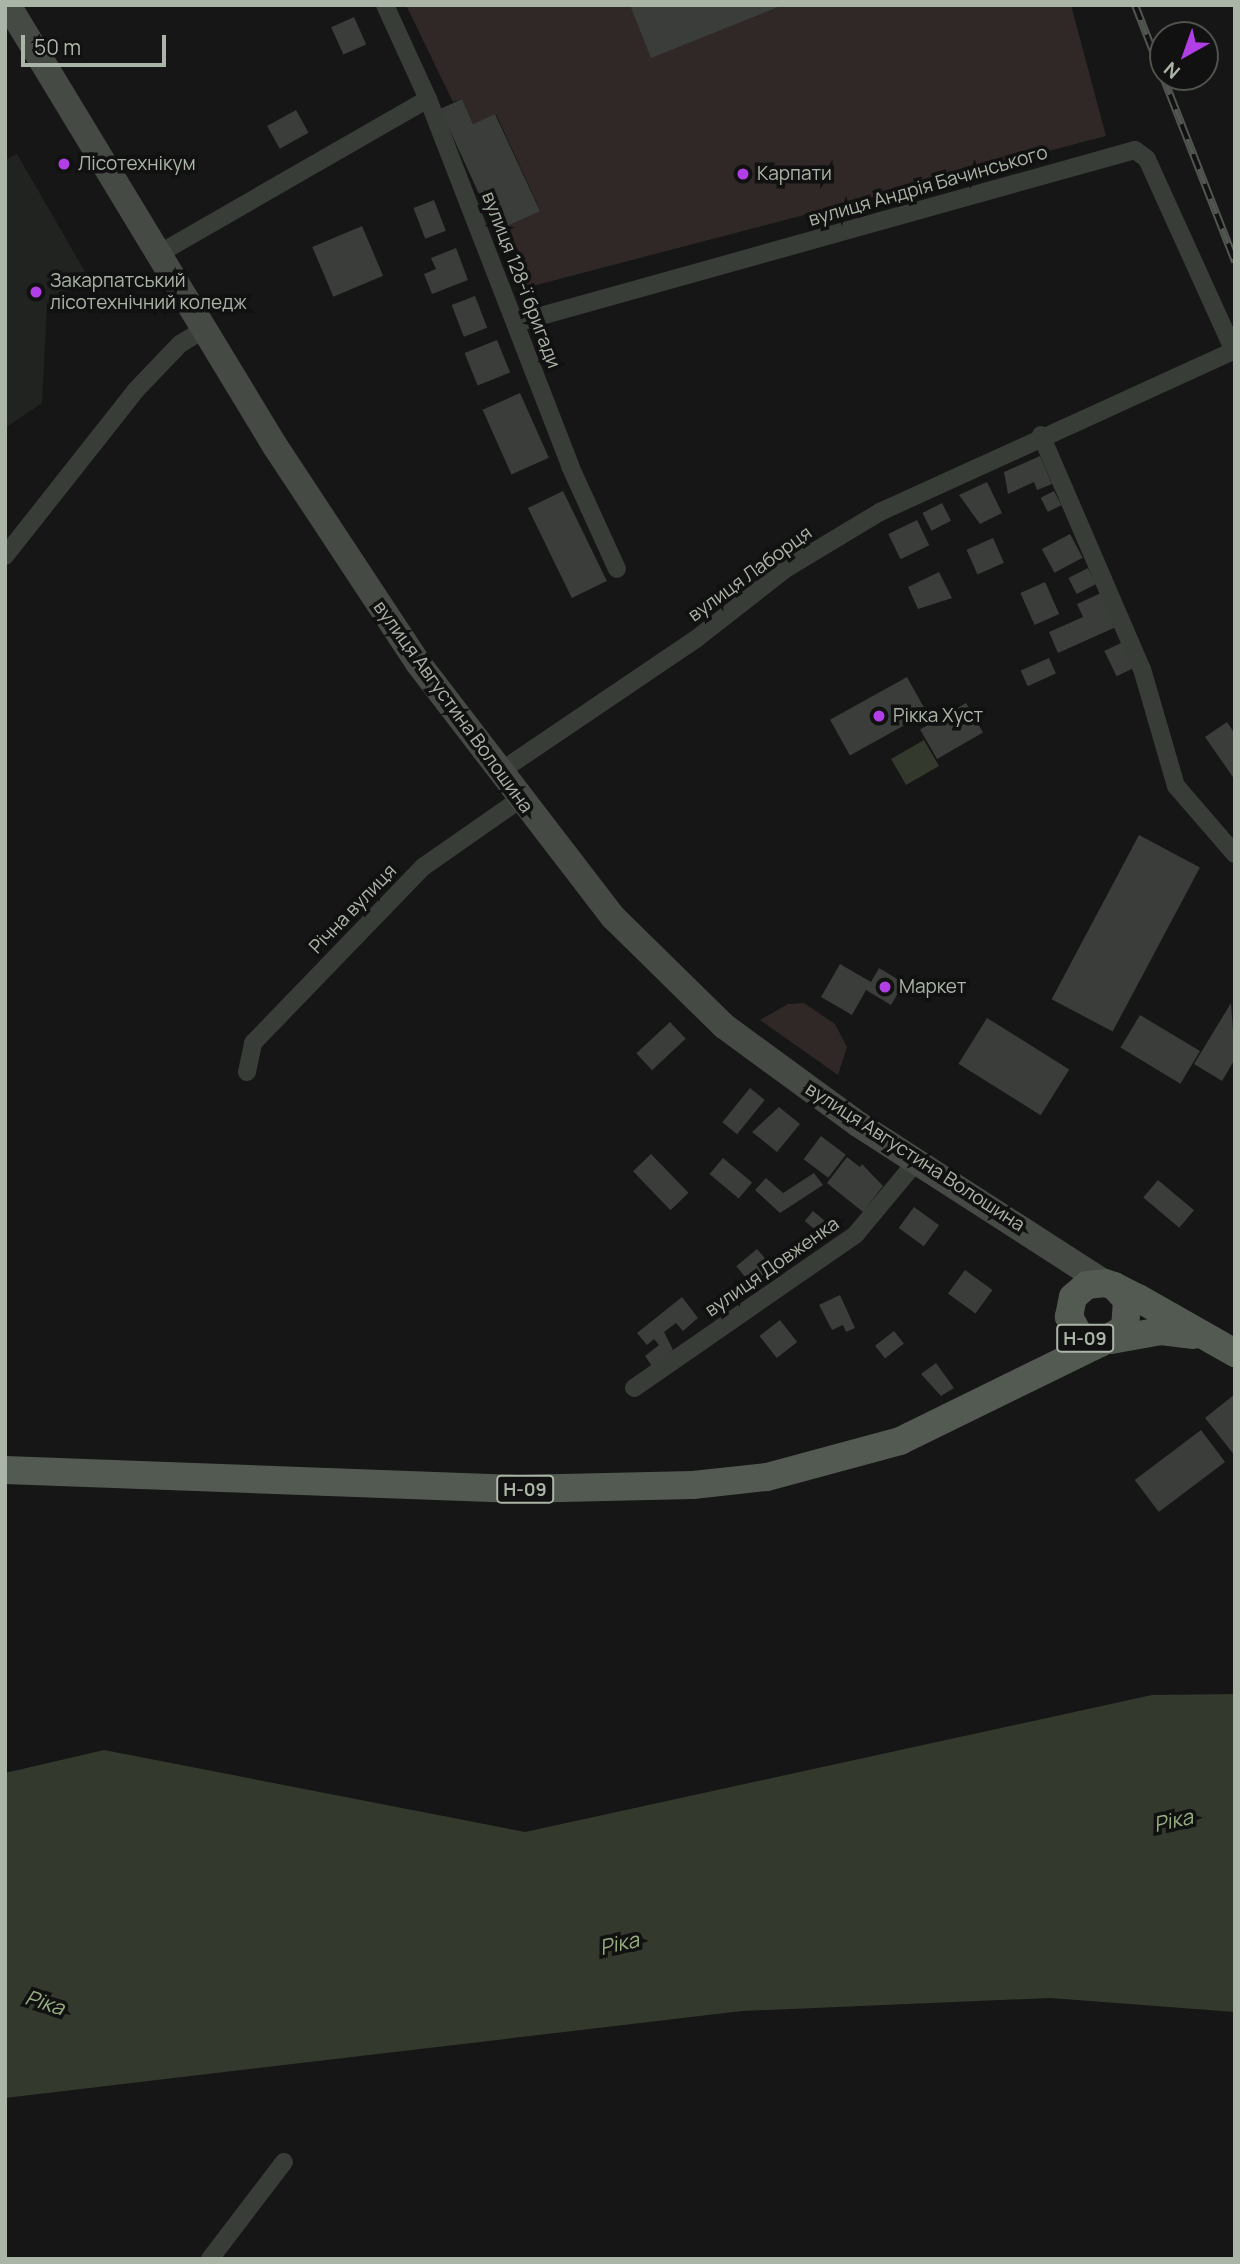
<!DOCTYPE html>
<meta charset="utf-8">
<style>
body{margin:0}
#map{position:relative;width:1240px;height:2264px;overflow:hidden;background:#151615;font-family:Manrope,sans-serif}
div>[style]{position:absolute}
.built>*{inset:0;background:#212321}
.green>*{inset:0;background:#302827}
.water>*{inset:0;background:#33392c;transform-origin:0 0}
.building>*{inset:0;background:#3a3d3a;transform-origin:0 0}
.street>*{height:18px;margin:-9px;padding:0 9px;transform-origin:9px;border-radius:9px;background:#383d38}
.secondary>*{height:26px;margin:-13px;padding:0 13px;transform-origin:13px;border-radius:13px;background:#454b44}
.primary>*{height:28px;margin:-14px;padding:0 14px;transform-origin:14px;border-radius:14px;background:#535a52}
.rail>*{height:8px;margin-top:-4px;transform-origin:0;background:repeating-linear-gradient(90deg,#101110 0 16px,#50564f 0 32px);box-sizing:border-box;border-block:2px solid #50564f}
.dots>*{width:19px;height:19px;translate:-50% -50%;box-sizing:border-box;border:4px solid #101110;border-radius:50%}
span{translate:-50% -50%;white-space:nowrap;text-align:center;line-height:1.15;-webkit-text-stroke:7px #101110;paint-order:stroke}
.shield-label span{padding:2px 5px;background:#101110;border:2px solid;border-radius:5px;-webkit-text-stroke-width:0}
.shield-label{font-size:18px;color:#abb5a7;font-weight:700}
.poi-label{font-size:19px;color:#abb5a7}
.left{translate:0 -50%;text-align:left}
.street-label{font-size:19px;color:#abb5a7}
.water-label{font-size:21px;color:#97ae80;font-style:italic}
.frame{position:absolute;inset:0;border:7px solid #abb5a7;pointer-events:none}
.north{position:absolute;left:1149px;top:21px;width:70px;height:70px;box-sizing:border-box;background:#101110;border:2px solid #4e534c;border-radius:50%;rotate:220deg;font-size:19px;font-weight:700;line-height:28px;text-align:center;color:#abb5a7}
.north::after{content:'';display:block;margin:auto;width:24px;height:32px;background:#b23ee5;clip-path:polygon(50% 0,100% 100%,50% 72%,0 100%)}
.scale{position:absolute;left:21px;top:35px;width:145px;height:32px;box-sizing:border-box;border:4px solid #abb5a7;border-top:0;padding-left:9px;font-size:21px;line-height:24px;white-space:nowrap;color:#abb5a7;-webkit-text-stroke:5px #101110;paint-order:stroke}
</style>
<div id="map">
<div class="built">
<i style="clip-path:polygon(17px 154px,88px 277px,47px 306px,42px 403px,5px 428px,5px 160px)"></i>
</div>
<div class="green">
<i style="clip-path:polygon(406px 5px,1071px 5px,1106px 136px,525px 288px,502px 227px,540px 210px,496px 114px,473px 124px,462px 99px,453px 102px)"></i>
<i style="clip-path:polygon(804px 1003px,835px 1024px,847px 1047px,838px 1075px,760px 1020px,788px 1004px)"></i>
</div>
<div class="water">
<i style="left:924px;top:740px;width:30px;height:38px;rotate:60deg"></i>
<i style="clip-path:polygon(1235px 1694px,1235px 2012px,1050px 1998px,742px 2011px,5px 2098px,5px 1773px,104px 1750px,525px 1832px,1152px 1695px)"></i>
</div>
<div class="building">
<i style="clip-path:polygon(630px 5px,783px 5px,651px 58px)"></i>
<i style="left:354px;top:17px;width:30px;height:25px;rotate:66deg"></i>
<i style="clip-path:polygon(462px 99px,473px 124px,495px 114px,540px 211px,496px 231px,440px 109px)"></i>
<i style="left:296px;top:110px;width:26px;height:33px;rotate:61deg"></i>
<i style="left:434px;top:200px;width:33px;height:22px;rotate:69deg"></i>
<i style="left:362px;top:226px;width:54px;height:54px;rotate:67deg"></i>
<i style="clip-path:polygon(456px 248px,468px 280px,432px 294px,424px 274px,436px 269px,431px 258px)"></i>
<i style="left:475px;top:296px;width:34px;height:25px;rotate:69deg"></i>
<i style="left:497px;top:340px;width:35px;height:35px;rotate:68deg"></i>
<i style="left:520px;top:393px;width:71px;height:41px;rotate:66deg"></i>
<i style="clip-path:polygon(1040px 456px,1052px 484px,1037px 490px,1034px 482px,1008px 494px,1004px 472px)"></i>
<i style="clip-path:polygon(987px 482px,1002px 513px,980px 524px,959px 495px)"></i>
<i style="left:563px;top:491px;width:100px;height:39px;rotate:64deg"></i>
<i style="left:1054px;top:491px;width:16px;height:15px;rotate:63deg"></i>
<i style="left:942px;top:503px;width:20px;height:22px;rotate:63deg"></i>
<i style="left:917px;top:520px;width:28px;height:32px;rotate:64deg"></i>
<i style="left:1070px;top:534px;width:27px;height:32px;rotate:62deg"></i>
<i style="left:993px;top:538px;width:27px;height:29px;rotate:66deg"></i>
<i style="left:1088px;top:568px;width:18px;height:22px;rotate:63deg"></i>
<i style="clip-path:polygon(939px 572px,952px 598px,918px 609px,908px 587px)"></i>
<i style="left:1045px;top:582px;width:35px;height:27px;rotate:66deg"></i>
<i style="clip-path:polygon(1101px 593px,1116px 627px,1058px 653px,1049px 632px,1083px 617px,1077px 604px)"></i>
<i style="left:1125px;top:641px;width:28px;height:23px;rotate:64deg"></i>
<i style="left:1049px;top:658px;width:17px;height:31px;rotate:66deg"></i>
<i style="left:907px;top:677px;width:41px;height:88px;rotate:61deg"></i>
<i style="left:966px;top:703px;width:34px;height:53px;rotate:60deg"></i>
<i style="clip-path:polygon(1227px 722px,1235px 734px,1235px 780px,1205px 737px)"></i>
<i style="left:1139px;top:835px;width:69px;height:186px;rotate:28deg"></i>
<i style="clip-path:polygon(840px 964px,871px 982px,879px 968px,904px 983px,891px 1005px,866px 990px,852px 1015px,821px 997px)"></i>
<i style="clip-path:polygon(1231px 1003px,1235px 1059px,1222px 1081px,1194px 1064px)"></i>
<i style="left:1140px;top:1015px;width:70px;height:38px;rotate:31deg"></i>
<i style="left:987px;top:1018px;width:97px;height:54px;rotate:32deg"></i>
<i style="left:670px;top:1022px;width:23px;height:46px;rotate:47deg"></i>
<i style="left:750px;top:1088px;width:19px;height:44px;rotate:39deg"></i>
<i style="clip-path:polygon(779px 1107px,800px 1124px,777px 1152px,752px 1132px)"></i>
<i style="left:821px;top:1136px;width:31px;height:29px;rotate:37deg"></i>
<i style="left:651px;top:1154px;width:54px;height:25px;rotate:46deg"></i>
<i style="clip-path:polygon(847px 1157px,860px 1167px,862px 1164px,883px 1186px,863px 1212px,827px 1183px)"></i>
<i style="left:723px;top:1158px;width:38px;height:21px;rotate:40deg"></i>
<i style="clip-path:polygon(814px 1173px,823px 1185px,780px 1213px,755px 1190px,766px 1178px,783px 1193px)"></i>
<i style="left:1158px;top:1180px;width:47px;height:23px;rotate:40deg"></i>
<i style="left:914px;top:1207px;width:31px;height:26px;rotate:36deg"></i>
<i style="left:813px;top:1211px;width:25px;height:13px;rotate:40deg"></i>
<i style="left:757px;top:1249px;width:30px;height:27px;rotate:50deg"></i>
<i style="left:965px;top:1270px;width:34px;height:29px;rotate:36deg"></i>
<i style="clip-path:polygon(840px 1295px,855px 1328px,846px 1332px,843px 1325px,832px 1330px,819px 1305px)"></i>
<i style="clip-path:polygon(682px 1297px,698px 1318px,683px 1331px,676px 1323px,664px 1332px,673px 1350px,652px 1366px,645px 1356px,659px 1345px,654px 1339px,647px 1345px,637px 1333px)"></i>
<i style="left:780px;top:1320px;width:28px;height:26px;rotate:52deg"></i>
<i style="left:894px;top:1331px;width:16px;height:24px;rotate:52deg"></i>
<i style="clip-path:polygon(936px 1363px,954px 1388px,941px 1396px,921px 1374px)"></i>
<i style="clip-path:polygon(1235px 1394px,1235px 1456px,1205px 1418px)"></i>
<i style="left:1201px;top:1430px;width:40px;height:83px;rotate:53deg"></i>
</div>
<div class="street">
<i style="left:385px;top:5px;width:103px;rotate:65.4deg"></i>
<i style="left:428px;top:99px;width:394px;rotate:68.8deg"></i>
<i style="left:570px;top:466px;width:113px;rotate:65.5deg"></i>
<i style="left:160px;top:253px;width:309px;rotate:-29.9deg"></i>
<i style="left:1041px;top:435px;width:255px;rotate:66.7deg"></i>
<i style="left:1142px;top:669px;width:122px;rotate:73.8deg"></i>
<i style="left:1176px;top:786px;width:90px;rotate:49.1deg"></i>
<i style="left:5px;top:556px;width:211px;rotate:-51.7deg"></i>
<i style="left:136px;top:390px;width:64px;rotate:-46.3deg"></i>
<i style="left:180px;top:344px;width:29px;rotate:-31deg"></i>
<i style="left:498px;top:773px;width:239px;rotate:-34.1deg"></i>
<i style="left:696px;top:639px;width:115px;rotate:-38deg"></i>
<i style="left:787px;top:568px;width:109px;rotate:-31.1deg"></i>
<i style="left:880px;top:512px;width:389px;rotate:-24.5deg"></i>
<i style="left:1234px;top:351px;width:211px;rotate:-114.4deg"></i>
<i style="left:1147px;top:159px;width:15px;rotate:-143deg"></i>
<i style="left:1135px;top:150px;width:643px;rotate:164.39deg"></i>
<i style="left:247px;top:1072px;width:30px;rotate:-78deg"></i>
<i style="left:253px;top:1043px;width:245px;rotate:-46deg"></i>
<i style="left:423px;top:867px;width:117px;rotate:-34.9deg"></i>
<i style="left:634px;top:1388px;width:270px;rotate:-34.7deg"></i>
<i style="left:856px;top:1234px;width:94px;rotate:-50.2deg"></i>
<i style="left:210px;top:2259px;width:122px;rotate:-52.7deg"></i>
</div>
<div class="secondary">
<i style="left:8px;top:5px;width:516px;rotate:58.81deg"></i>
<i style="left:275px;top:446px;width:260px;rotate:56.6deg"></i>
<i style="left:418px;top:663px;width:320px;rotate:52.5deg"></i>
<i style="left:613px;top:917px;width:156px;rotate:44.5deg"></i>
<i style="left:724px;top:1026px;width:166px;rotate:36.2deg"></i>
<i style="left:858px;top:1124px;width:294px;rotate:32.8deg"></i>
</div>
<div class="primary">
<i style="left:1114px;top:1286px;width:19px;rotate:47deg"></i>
<i style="left:1127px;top:1300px;width:28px;rotate:94deg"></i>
<i style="left:1125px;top:1328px;width:29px;rotate:149deg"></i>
<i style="left:1100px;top:1343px;width:22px;rotate:-159deg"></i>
<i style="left:1079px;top:1335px;width:21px;rotate:-119deg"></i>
<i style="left:1069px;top:1317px;width:20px;rotate:-79deg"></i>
<i style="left:1073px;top:1297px;width:18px;rotate:-41deg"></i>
<i style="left:1087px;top:1285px;width:18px;rotate:-6deg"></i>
<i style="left:1105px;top:1283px;width:9px;rotate:18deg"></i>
<i style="left:1114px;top:1286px;width:27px;rotate:27deg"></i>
<i style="left:1138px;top:1298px;width:112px;rotate:29.6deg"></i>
<i style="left:1111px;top:1340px;width:51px;rotate:-10.2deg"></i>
<i style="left:1161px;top:1331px;width:33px;rotate:7deg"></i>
<i style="left:5px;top:1470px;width:514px;rotate:2.12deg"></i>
<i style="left:519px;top:1489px;width:174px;rotate:-1.3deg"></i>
<i style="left:693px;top:1485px;width:74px;rotate:-6.2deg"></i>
<i style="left:767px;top:1477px;width:138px;rotate:-15.1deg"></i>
<i style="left:900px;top:1441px;width:223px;rotate:-26.1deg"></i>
</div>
<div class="rail">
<i style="left:1135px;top:5px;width:276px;rotate:68.7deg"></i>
</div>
<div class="dots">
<i style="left:64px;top:164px;background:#b23ee5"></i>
<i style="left:743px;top:174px;background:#b23ee5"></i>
<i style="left:36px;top:292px;background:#b23ee5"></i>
<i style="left:879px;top:716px;background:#b23ee5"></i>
<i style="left:885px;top:987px;background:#b23ee5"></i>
</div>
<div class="shield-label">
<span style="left:1085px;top:1338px">Н-09</span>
<span style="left:525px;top:1489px">Н-09</span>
</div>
<div class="poi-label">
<span class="left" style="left:78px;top:164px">Лісотехнікум</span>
<span class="left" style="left:757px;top:174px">Карпати</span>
<span class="left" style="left:50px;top:292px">Закарпатський<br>лісотехнічний коледж</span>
<span class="left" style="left:893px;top:716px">Рікка Хуст</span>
<span class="left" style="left:899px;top:987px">Маркет</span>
</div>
<div class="street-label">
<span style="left:928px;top:186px;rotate:-16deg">вулиця Андрія Бачинського</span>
<span style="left:521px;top:280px;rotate:69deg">вулиця 128-ї бригади</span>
<span style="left:750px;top:574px;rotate:-36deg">вулиця Лаборця</span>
<span style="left:453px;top:707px;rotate:54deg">вулиця Августина Волошина</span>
<span style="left:353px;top:909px;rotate:-46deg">Річна вулиця</span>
<span style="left:915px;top:1157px;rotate:33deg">вулиця Августина Волошина</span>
<span style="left:772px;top:1267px;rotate:-35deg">вулиця Довженка</span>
</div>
<div class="water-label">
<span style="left:1173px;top:1820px;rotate:-13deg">Ріка</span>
<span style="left:619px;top:1943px;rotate:-13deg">Ріка</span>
<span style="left:45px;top:2002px;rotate:18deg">Ріка</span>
</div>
<div class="frame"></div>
<div class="north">N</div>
<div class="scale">50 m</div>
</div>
